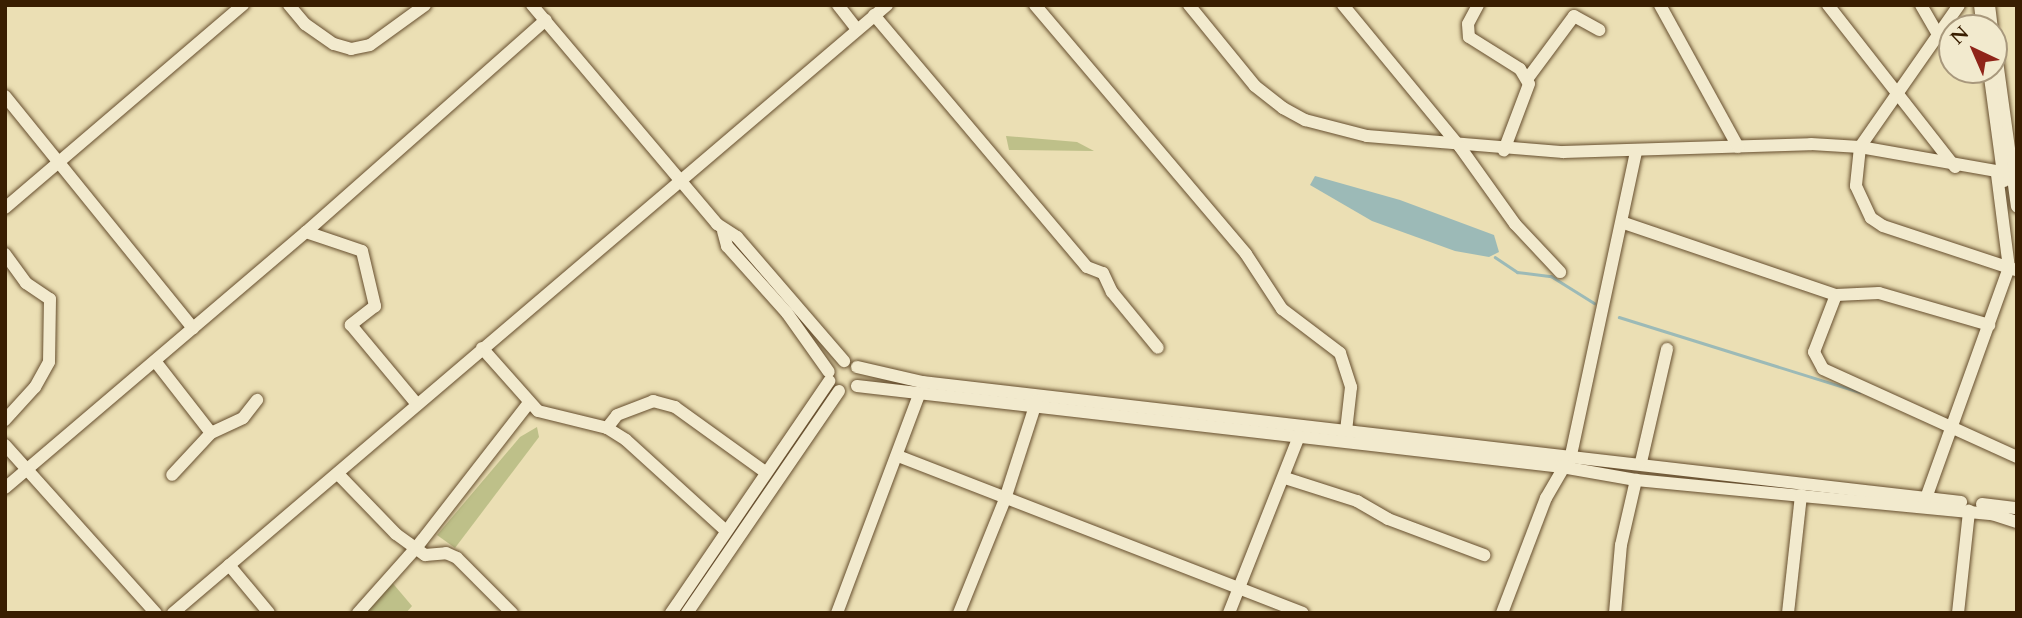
<!DOCTYPE html>
<style>
body{margin:0}
#map{position:relative;width:2022px;height:618px;overflow:hidden;background:#ebdfb4;font-family:Cardo,serif}
div>[style]{position:absolute}
.green>*{inset:0;background:#bec089}
.water>*{inset:0;background:#9cbab7}
.stream>*{height:2.5px;margin:-1.25px;padding:0 1.25px;transform-origin:1.25px;border-radius:1.25px;background:#9cbab7}
.roads{filter:drop-shadow(0 0 2px #664e2e) drop-shadow(0 0 2px #664e2e)}
.minor>*{height:12px;margin:-6px;padding:0 6px;transform-origin:6px;border-radius:6px;background:#f2eace}
span{translate:-50% -50%;white-space:nowrap;text-align:center;line-height:1.15;-webkit-text-stroke:5px #f2eace;paint-order:stroke}
.frame{position:absolute;inset:0;border:7px solid #391e01;pointer-events:none}
.north{position:absolute;left:1938px;top:14px;width:70px;height:70px;box-sizing:border-box;background:#f2eace;border:2px solid #a8987c;border-radius:50%;rotate:316deg;font-size:19px;font-weight:700;line-height:28px;text-align:center;color:#391e01}
.north::after{content:'';display:block;margin:auto;width:24px;height:32px;background:#8f2418;clip-path:polygon(50% 0,100% 100%,50% 72%,0 100%)}
</style>
<div id="map">
<div class="green">
<i style="clip-path:polygon(1006px 136px,1077px 142px,1094px 151px,1009px 150px)"></i>
<i style="clip-path:polygon(537px 427px,539px 437px,455px 548px,437px 535px,520px 437px)"></i>
<i style="clip-path:polygon(390px 580px,412px 606px,406px 613px,365px 613px)"></i>
</div>
<div class="water">
<i style="clip-path:polygon(1315px 176px,1400px 200px,1494px 235px,1499px 252px,1489px 257px,1455px 251px,1372px 221px,1310px 185px)"></i>
</div>
<div class="stream">
<i style="left:1495px;top:257px;width:27px;rotate:34deg"></i>
<i style="left:1517px;top:272px;width:34px;rotate:7deg"></i>
<i style="left:1551px;top:276px;width:51px;rotate:32.1deg"></i>
<i style="left:1619px;top:317px;width:252px;rotate:17.3deg"></i>
</div>
<div class="roads">
<div class="minor">
<i style="left:289px;top:5px;width:25px;rotate:50deg"></i>
<i style="left:305px;top:24px;width:35px;rotate:35deg"></i>
<i style="left:334px;top:44px;width:18px;rotate:16deg"></i>
<i style="left:351px;top:49px;width:19px;rotate:-12deg"></i>
<i style="left:370px;top:45px;width:68px;rotate:-36deg"></i>
<i style="left:532px;top:5px;width:287px;rotate:49.8deg"></i>
<i style="left:717px;top:224px;width:24px;rotate:33deg"></i>
<i style="left:737px;top:237px;width:164px;rotate:49.2deg"></i>
<i style="left:838px;top:5px;width:31px;rotate:52deg"></i>
<i style="left:1035px;top:5px;width:326px;rotate:49.7deg"></i>
<i style="left:1246px;top:254px;width:66px;rotate:56.8deg"></i>
<i style="left:1282px;top:309px;width:73px;rotate:37.2deg"></i>
<i style="left:1340px;top:353px;width:36px;rotate:72deg"></i>
<i style="left:1351px;top:387px;width:44px;rotate:96.5deg"></i>
<i style="left:1189px;top:5px;width:104px;rotate:50.8deg"></i>
<i style="left:1255px;top:86px;width:36px;rotate:38deg"></i>
<i style="left:1283px;top:108px;width:25px;rotate:29deg"></i>
<i style="left:1305px;top:120px;width:64px;rotate:14.5deg"></i>
<i style="left:1367px;top:136px;width:197px;rotate:4.7deg"></i>
<i style="left:1563px;top:152px;width:248px;rotate:-1.8deg"></i>
<i style="left:1811px;top:144px;width:49px;rotate:3.5deg"></i>
<i style="left:1860px;top:147px;width:155px;rotate:10deg"></i>
<i style="left:2013px;top:174px;width:6px;rotate:51deg"></i>
<i style="left:1343px;top:5px;width:184px;rotate:50.5deg"></i>
<i style="left:1460px;top:147px;width:95px;rotate:54.5deg"></i>
<i style="left:1515px;top:224px;width:66px;rotate:46.8deg"></i>
<i style="left:1478px;top:5px;width:21px;rotate:118deg"></i>
<i style="left:1468px;top:24px;width:13px;rotate:86deg"></i>
<i style="left:1469px;top:37px;width:60px;rotate:32.1deg"></i>
<i style="left:1520px;top:69px;width:17px;rotate:59deg"></i>
<i style="left:1529px;top:84px;width:71px;rotate:110.7deg"></i>
<i style="left:1660px;top:5px;width:162px;rotate:61.2deg"></i>
<i style="left:1828px;top:5px;width:206px;rotate:51.9deg"></i>
<i style="left:1921px;top:5px;width:32px;rotate:60deg"></i>
<i style="left:1959px;top:5px;width:173px;rotate:124.9deg"></i>
<i style="left:1860px;top:147px;width:39px;rotate:96deg"></i>
<i style="left:1856px;top:186px;width:35px;rotate:65deg"></i>
<i style="left:1871px;top:218px;width:14px;rotate:34deg"></i>
<i style="left:1883px;top:226px;width:140px;rotate:18.3deg"></i>
<i style="left:1980px;top:5px;width:23px;rotate:83deg"></i>
<i style="left:1989px;top:5px;width:23px;rotate:83deg"></i>
<i style="left:874px;top:15px;width:330px;rotate:49.8deg"></i>
<i style="left:1087px;top:267px;width:17px;rotate:21deg"></i>
<i style="left:1103px;top:273px;width:21px;rotate:65deg"></i>
<i style="left:1112px;top:292px;width:72px;rotate:50.6deg"></i>
<i style="left:1994px;top:39px;width:169px;rotate:82.2deg"></i>
<i style="left:1989px;top:70px;width:112px;rotate:82.3deg"></i>
<i style="left:1528px;top:78px;width:77px;rotate:-53.4deg"></i>
<i style="left:1574px;top:16px;width:29px;rotate:29deg"></i>
<i style="left:5px;top:96px;width:299px;rotate:51deg"></i>
<i style="left:5px;top:208px;width:313px;rotate:-40.5deg"></i>
<i style="left:1624px;top:223px;width:224px;rotate:18.8deg"></i>
<i style="left:1836px;top:295px;width:43px;rotate:-2.7deg"></i>
<i style="left:1879px;top:293px;width:115px;rotate:16.2deg"></i>
<i style="left:723px;top:231px;width:16px;rotate:75deg"></i>
<i style="left:727px;top:246px;width:90px;rotate:48.2deg"></i>
<i style="left:787px;top:313px;width:72px;rotate:54.6deg"></i>
<i style="left:306px;top:232px;width:59px;rotate:18.7deg"></i>
<i style="left:362px;top:251px;width:57px;rotate:76.7deg"></i>
<i style="left:375px;top:306px;width:31px;rotate:142deg"></i>
<i style="left:351px;top:325px;width:102px;rotate:50.2deg"></i>
<i style="left:5px;top:254px;width:36px;rotate:54deg"></i>
<i style="left:26px;top:283px;width:29px;rotate:34deg"></i>
<i style="left:50px;top:299px;width:63px;rotate:90.9deg"></i>
<i style="left:49px;top:362px;width:29px;rotate:119deg"></i>
<i style="left:35px;top:387px;width:45px;rotate:132.3deg"></i>
<i style="left:1836px;top:295px;width:61px;rotate:111.1deg"></i>
<i style="left:1814px;top:352px;width:19px;rotate:62deg"></i>
<i style="left:1823px;top:369px;width:213px;rotate:24.4deg"></i>
<i style="left:482px;top:348px;width:84px;rotate:48.4deg"></i>
<i style="left:538px;top:411px;width:71px;rotate:13.8deg"></i>
<i style="left:607px;top:428px;width:22px;rotate:32deg"></i>
<i style="left:626px;top:440px;width:134px;rotate:42.3deg"></i>
<i style="left:155px;top:361px;width:91px;rotate:52.1deg"></i>
<i style="left:211px;top:433px;width:57px;rotate:132.9deg"></i>
<i style="left:857px;top:367px;width:67px;rotate:13deg"></i>
<i style="left:922px;top:382px;width:1046px;rotate:6.59deg"></i>
<i style="left:857px;top:386px;width:710px;rotate:6.55deg"></i>
<i style="left:1562px;top:467px;width:75px;rotate:10deg"></i>
<i style="left:1636px;top:480px;width:358px;rotate:5.5deg"></i>
<i style="left:1992px;top:514px;width:26px;rotate:18deg"></i>
<i style="left:607px;top:428px;width:16px;rotate:-52deg"></i>
<i style="left:617px;top:415px;width:39px;rotate:-21deg"></i>
<i style="left:653px;top:401px;width:23px;rotate:15deg"></i>
<i style="left:675px;top:407px;width:111px;rotate:35.8deg"></i>
<i style="left:211px;top:433px;width:35px;rotate:-25deg"></i>
<i style="left:243px;top:418px;width:23px;rotate:-52deg"></i>
<i style="left:5px;top:445px;width:226px;rotate:48.1deg"></i>
<i style="left:898px;top:456px;width:434px;rotate:21.2deg"></i>
<i style="left:1641px;top:462px;width:116px;rotate:-77deg"></i>
<i style="left:339px;top:475px;width:82px;rotate:46deg"></i>
<i style="left:396px;top:534px;width:36px;rotate:36deg"></i>
<i style="left:425px;top:555px;width:21px;rotate:-5deg"></i>
<i style="left:446px;top:553px;width:12px;rotate:24deg"></i>
<i style="left:457px;top:558px;width:78px;rotate:45deg"></i>
<i style="left:1285px;top:478px;width:76px;rotate:17.7deg"></i>
<i style="left:1357px;top:501px;width:36px;rotate:30deg"></i>
<i style="left:1388px;top:519px;width:103px;rotate:20.6deg"></i>
<i style="left:5px;top:488px;width:395px;rotate:-40.4deg"></i>
<i style="left:306px;top:232px;width:320px;rotate:-41.5deg"></i>
<i style="left:1926px;top:498px;width:245px;rotate:-70.2deg"></i>
<i style="left:2009px;top:268px;width:95px;rotate:-97.3deg"></i>
<i style="left:1982px;top:504px;width:35px;rotate:7deg"></i>
<i style="left:229px;top:565px;width:62px;rotate:50.2deg"></i>
<i style="left:173px;top:613px;width:938px;rotate:-40.42deg"></i>
<i style="left:358px;top:613px;width:87px;rotate:-48.3deg"></i>
<i style="left:416px;top:548px;width:184px;rotate:-52.1deg"></i>
<i style="left:671px;top:613px;width:281px;rotate:-55.7deg"></i>
<i style="left:687px;top:613px;width:269px;rotate:-55.6deg"></i>
<i style="left:837px;top:613px;width:233px;rotate:-69.4deg"></i>
<i style="left:959px;top:613px;width:123px;rotate:-68deg"></i>
<i style="left:1005px;top:499px;width:104px;rotate:-72.1deg"></i>
<i style="left:1229px;top:613px;width:190px;rotate:-68.4deg"></i>
<i style="left:1502px;top:613px;width:123px;rotate:-69.1deg"></i>
<i style="left:1546px;top:498px;width:50px;rotate:-59.8deg"></i>
<i style="left:1571px;top:455px;width:310px;rotate:-77.9deg"></i>
<i style="left:1615px;top:613px;width:68px;rotate:-85deg"></i>
<i style="left:1621px;top:545px;width:67px;rotate:-77deg"></i>
<i style="left:1788px;top:613px;width:119px;rotate:-83.7deg"></i>
<i style="left:1958px;top:613px;width:103px;rotate:-83.8deg"></i>
</div>
</div>
<div class="frame"></div>
<div class="north">N</div>
</div>
